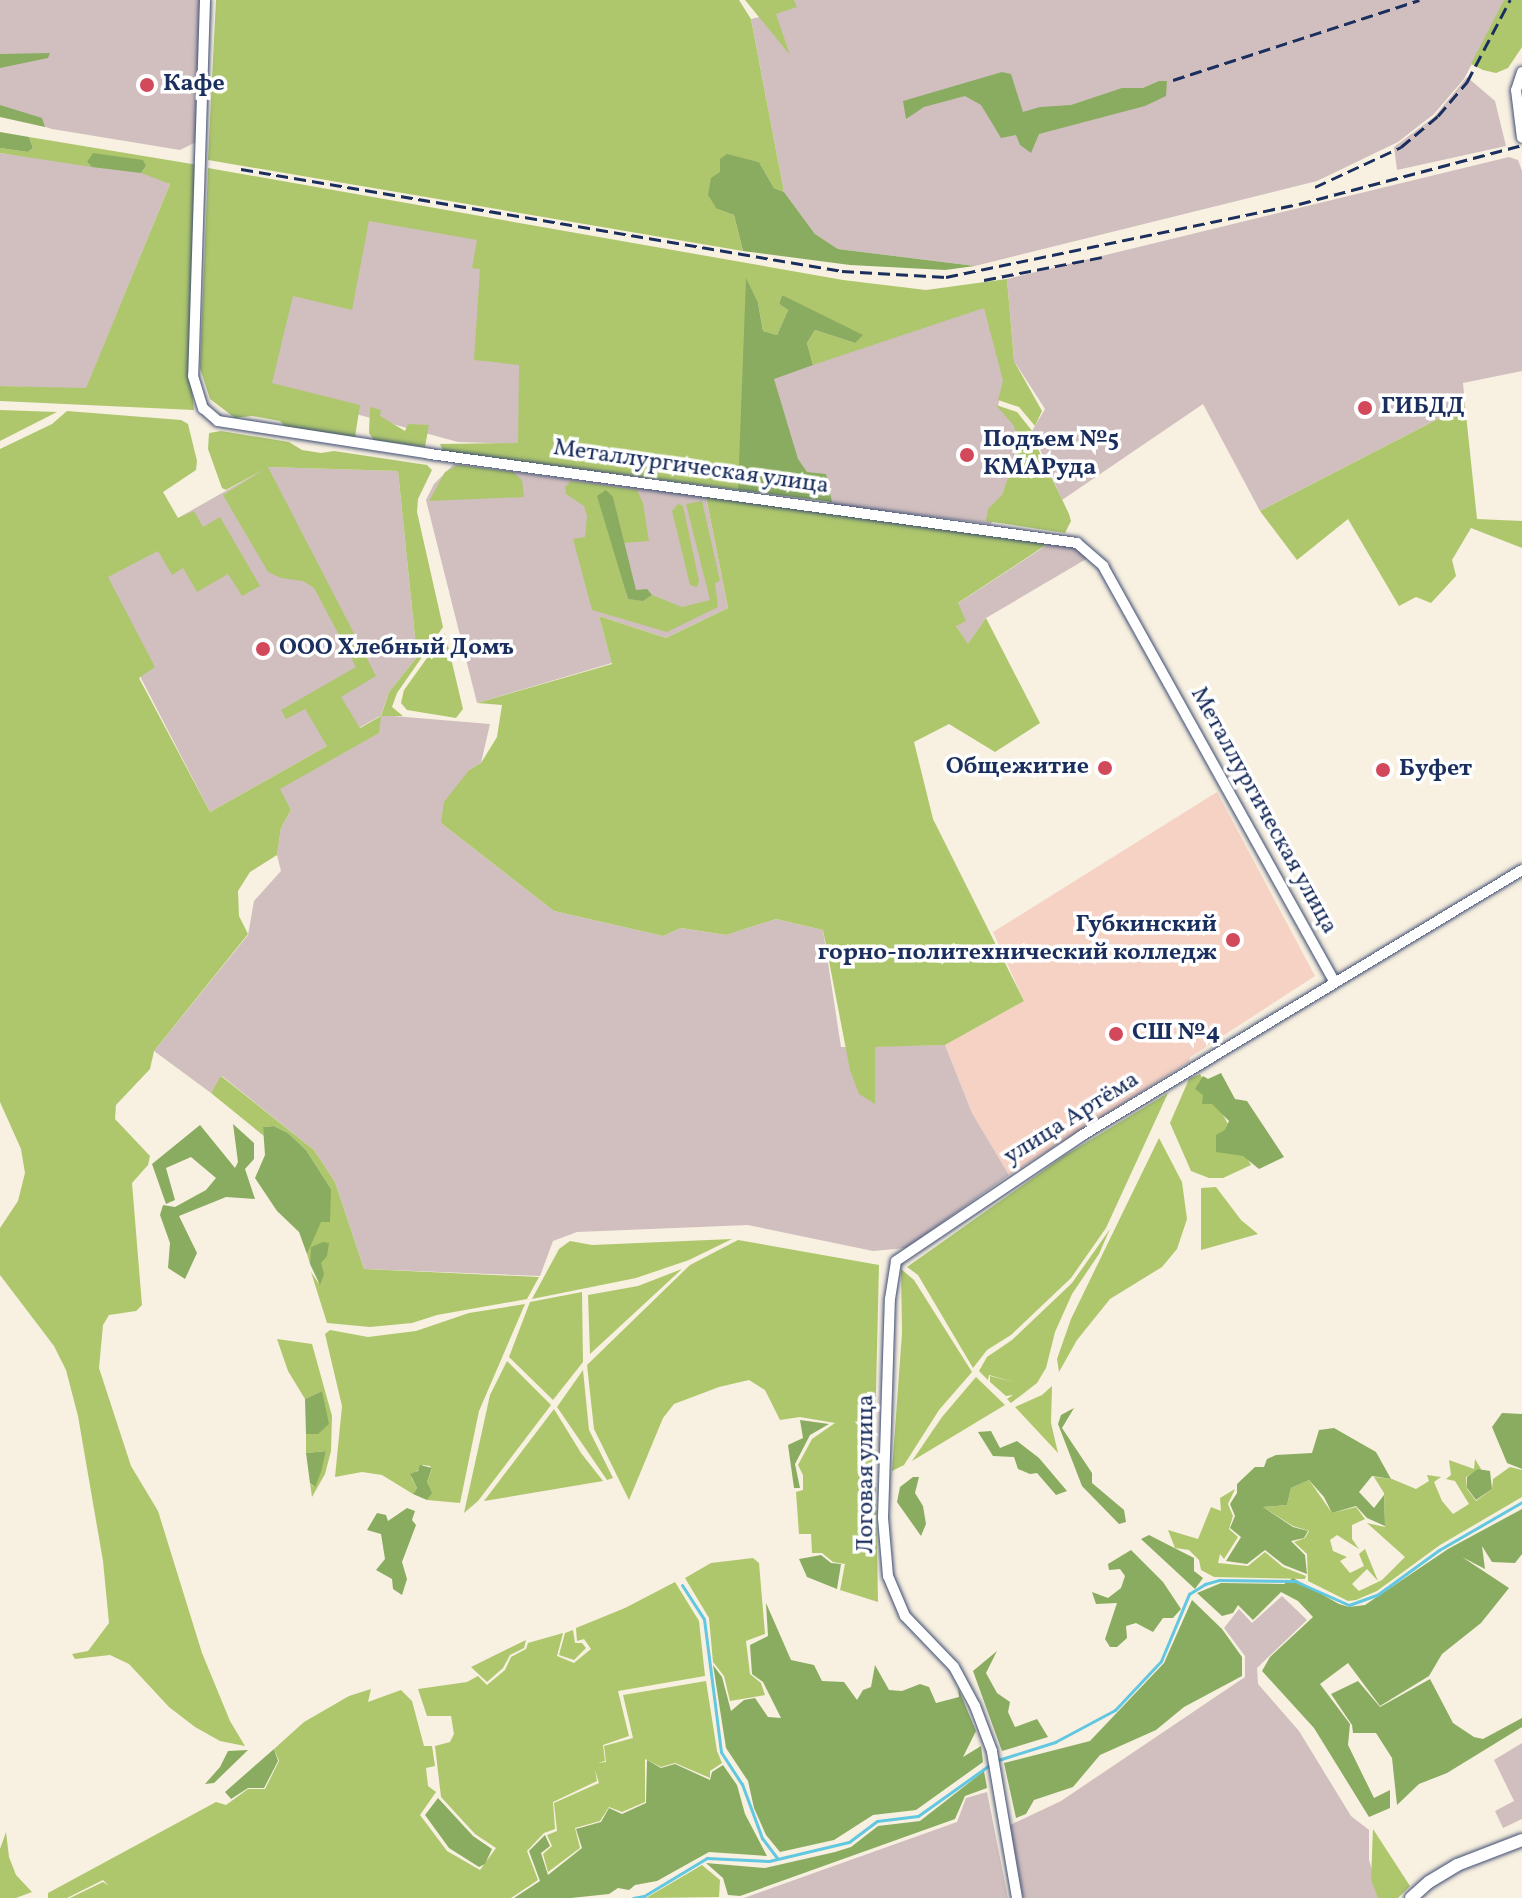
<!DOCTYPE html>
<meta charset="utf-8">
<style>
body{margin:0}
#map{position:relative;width:1522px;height:1898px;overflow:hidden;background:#f8f0e0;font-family:Vollkorn,serif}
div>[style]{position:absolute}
.built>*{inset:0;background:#f6d2c5}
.industrial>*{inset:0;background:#d1bfbf}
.green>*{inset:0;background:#aec76d}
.forest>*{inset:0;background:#8aac60}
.stream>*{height:3px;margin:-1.5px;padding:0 1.5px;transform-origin:1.5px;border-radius:1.5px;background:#62c7e0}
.roads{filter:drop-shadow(0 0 2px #3c4c72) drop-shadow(0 0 2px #3c4c72)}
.minor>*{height:10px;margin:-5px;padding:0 5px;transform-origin:5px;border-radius:5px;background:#fff}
.major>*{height:12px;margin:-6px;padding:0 6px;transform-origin:6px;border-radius:6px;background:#fff}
.rail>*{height:3px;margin-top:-1.5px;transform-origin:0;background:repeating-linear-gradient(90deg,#1b2f5e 0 12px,transparent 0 18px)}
.dots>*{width:22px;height:22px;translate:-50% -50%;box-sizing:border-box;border:4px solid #fff;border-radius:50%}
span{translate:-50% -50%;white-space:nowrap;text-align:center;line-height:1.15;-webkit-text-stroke:7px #fff;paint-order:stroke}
.poi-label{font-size:24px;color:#1b2f5e;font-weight:700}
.left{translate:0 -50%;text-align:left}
.right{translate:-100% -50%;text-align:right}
.street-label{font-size:24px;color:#1b2f5e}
</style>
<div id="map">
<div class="built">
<i style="clip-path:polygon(1217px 792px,1315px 976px,1189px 1058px,1190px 1061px,1009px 1175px,972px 1113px,945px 1045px,1024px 1001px,993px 932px)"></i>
</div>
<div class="industrial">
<i style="clip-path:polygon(0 0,200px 0,198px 141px,180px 150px,52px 129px,0 113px)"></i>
<i style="clip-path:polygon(774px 0,1505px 0,1464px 79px,1434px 114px,1398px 142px,1317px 181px,975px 266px,838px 249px,815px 234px,784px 192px,751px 19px,776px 13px)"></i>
<i style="clip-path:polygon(1467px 77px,1495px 101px,1506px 146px,1397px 170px,1394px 147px,1434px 117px)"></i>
<i style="clip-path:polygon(0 153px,148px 173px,170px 184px,86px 389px,0 386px)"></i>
<i style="clip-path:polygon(1509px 157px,1518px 160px,1522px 171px,1522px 371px,1463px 383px,1465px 405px,1260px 511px,1203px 404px,1062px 500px,1032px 431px,1045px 409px,1014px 361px,1007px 279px)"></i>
<i style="clip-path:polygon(363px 215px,493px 239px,485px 361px,519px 364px,519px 444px,458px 442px,265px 389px,291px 287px)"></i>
<i style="clip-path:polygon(985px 306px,1005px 381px,998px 405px,1017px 425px,1022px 443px,991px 524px,829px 504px,825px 476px,806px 475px,797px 461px,772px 377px)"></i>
<i style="clip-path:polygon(454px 464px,706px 497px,728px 608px,666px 638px,599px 616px,612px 663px,477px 703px,426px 500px,434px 484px)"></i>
<i style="clip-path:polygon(268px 467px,398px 471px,417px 657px,389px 692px,381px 715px,490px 724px,481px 763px,469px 770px,441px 823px,554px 911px,663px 936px,681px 928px,726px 935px,776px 919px,823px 930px,841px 1047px,945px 1045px,972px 1113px,1009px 1175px,906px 1248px,873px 1251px,748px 1225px,577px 1232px,553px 1241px,540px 1276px,364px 1269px,335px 1182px,314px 1150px,222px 1076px,211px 1093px,154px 1051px,248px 935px,254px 901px,281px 871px,277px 855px,281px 828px,291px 810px,279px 789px,378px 733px,380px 716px,210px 812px,93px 585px,178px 518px)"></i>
<i style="clip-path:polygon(1050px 543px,1075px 547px,1088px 558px,986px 618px,968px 645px,956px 626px,957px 604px)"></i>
<i style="clip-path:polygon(1282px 1596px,1307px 1620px,1257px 1668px,1258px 1684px,1299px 1731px,1351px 1816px,1369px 1830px,1369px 1860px,1381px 1898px,1023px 1898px,1010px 1825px,1061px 1801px,1245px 1677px,1245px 1656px,1224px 1628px,1239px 1609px,1252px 1623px)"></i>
<i style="clip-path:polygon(1522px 1743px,1522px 1819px,1503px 1828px,1495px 1811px,1514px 1801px,1494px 1760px)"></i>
<i style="clip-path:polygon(987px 1792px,1008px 1898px,744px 1898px,957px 1822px,966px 1798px)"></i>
</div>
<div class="green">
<i style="clip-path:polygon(216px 0,739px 0,751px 19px,784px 192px,774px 188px,759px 162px,727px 155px,721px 172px,717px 209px,734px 215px,743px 251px,208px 160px)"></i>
<i style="clip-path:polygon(745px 0,794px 0,797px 7px,776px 14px,790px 55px)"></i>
<i style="clip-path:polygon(1504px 0,1522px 0,1522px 47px,1508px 68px,1496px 73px,1483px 70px,1471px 64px)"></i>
<i style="clip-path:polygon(29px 137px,198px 165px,189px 361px,194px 410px,0 401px,0 386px,86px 388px,170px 184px,141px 173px,146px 166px,87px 162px,92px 167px,0 153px,0 148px,28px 152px,33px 148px)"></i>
<i style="clip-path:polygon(208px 168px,843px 280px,926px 290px,1007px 279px,1014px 361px,1042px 411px,1035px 426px,1019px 407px,998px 400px,1003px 381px,984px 308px,813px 365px,807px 343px,815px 330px,855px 343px,782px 295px,779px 304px,788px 310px,777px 335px,763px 331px,758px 303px,738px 490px,443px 451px,440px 444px,518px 443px,519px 365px,474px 360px,480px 269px,472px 268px,477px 240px,369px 221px,352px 310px,293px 296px,272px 383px,360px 405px,355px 437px,286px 427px,280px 421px,252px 416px,235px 418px,210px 399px,200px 368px)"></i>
<i style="clip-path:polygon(996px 405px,1017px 412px,1033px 432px,1038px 449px,1069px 514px,1071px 521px,1065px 533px,986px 521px,988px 509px,1002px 495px,1019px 446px,1014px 426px)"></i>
<i style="clip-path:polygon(1465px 405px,1477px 519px,1522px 521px,1522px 548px,1471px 528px,1452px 560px,1456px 576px,1431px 603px,1416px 597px,1399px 606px,1348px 519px,1297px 560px,1260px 511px)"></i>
<i style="clip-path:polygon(370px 407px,381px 410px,380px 416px,405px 431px,408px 424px,429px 425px,425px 447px,374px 440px,369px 433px)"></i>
<i style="clip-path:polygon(0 410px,57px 412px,0 441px)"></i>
<i style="clip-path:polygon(evenodd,67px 411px,181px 420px,188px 424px,197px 461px,196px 470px,163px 492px,178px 518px,194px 511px,203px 527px,220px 517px,260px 586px,242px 596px,228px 574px,197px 592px,183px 568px,172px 575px,158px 551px,108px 577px,155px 667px,139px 678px,210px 812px,327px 746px,305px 709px,286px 719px,281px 710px,356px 667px,314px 588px,303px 581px,281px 578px,268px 572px,223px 495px,265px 469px,226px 490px,222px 488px,208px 449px,209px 433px,221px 431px,289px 442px,302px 450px,321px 453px,334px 451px,427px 465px,432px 470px,418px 499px,417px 512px,443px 627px,397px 693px,392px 707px,403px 716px,381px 716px,379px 733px,280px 789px,291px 810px,281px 828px,277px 855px,250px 872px,238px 891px,239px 916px,248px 934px,154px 1051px,150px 1069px,116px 1105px,115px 1119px,150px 1156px,148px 1165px,132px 1183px,142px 1305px,136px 1311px,109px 1315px,103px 1325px,99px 1368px,131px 1466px,158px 1511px,202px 1653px,230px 1721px,245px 1746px,220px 1741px,195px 1727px,169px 1707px,129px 1664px,110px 1655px,75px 1659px,72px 1654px,88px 1651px,109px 1623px,103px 1561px,78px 1416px,66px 1370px,54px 1346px,0 1275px,0 1228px,18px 1201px,25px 1173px,21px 1149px,0 1102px,0 449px,52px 424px,67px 411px,268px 467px,398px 471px,417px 657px,389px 692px,381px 716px,360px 728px,341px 697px,376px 676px,268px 467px)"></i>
<i style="clip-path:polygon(458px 465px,513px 472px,522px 480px,524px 497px,429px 501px,445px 472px)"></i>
<i style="clip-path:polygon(571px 481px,637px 490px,643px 503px,649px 541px,624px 543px,613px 497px,627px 599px,643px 601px,652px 595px,682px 607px,710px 600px,686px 504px,702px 501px,720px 581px,715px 583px,718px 607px,667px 632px,592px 610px,573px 539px,585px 537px,587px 516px,584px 506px,566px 494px,565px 487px)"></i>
<i style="clip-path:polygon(706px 497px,1049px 543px,958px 603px,966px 621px,956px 626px,968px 644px,986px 618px,1040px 723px,995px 752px,949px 724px,914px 742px,933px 819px,1024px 1001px,945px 1045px,875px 1047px,875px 1104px,859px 1094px,850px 1070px,823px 930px,776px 919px,726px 935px,681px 928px,663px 936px,554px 911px,441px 823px,444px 802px,469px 770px,481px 763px,497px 737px,502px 705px,477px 703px,612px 664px,599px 616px,666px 638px,728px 608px)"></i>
<i style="clip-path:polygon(678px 504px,683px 506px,699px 581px,697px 587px,690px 585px,672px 511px)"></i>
<i style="clip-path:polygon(445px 633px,463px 709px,456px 718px,407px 710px,401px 703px,404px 690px)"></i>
<i style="clip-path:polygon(1200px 1074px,1251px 1165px,1223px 1178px,1209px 1178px,1191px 1171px,1170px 1123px,1189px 1079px)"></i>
<i style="clip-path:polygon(221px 1076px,314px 1150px,335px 1182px,364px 1269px,539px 1277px,527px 1299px,437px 1315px,412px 1323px,370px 1327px,327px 1323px,311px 1272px,319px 1284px,313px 1254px,310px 1264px,307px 1254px,331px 1189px,306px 1150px,288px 1133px,274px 1126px,263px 1127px,264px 1136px,211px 1093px)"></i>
<i style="clip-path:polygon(1168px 1093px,1106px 1228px,1071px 1278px,1011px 1335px,987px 1350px,973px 1368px,918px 1275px,907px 1267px,1064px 1156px)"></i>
<i style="clip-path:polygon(1159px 1138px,1182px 1182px,1187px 1219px,1177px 1249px,1162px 1267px,1110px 1299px,1077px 1340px,1059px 1372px,1057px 1359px,1071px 1319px)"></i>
<i style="clip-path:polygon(1216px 1187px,1241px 1220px,1258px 1234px,1201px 1250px,1201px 1188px)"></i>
<i style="clip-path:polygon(1110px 1229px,1099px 1254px,1072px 1294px,1055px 1332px,1046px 1368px,1037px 1383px,1011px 1403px,1007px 1399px,1013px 1395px,1006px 1396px,990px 1382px,990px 1376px,1014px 1382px,989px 1375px,988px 1380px,979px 1371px,987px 1357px,1012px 1340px,1072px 1283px)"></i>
<i style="clip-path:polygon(732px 1239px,689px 1260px,636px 1278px,532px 1299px,559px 1249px,570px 1241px,592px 1245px)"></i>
<i style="clip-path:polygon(738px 1240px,879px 1265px,875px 1432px,878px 1602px,840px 1590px,845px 1564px,833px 1562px,822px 1553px,812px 1553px,811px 1534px,799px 1534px,796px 1492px,803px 1490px,803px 1475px,798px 1465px,812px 1439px,835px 1423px,800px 1417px,780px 1420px,765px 1390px,749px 1380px,719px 1387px,674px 1404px,663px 1418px,629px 1500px,594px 1429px,587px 1365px,690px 1265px)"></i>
<i style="clip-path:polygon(682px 1269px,590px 1354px,588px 1295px,638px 1286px)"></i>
<i style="clip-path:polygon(901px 1269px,914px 1280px,972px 1372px,939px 1410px,904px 1465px,892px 1471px,902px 1333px)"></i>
<i style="clip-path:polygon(582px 1292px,583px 1362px,553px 1400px,509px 1357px,530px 1302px)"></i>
<i style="clip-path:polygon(525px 1304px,479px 1411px,460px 1503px,427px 1500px,431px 1493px,427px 1482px,432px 1469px,430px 1466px,423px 1465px,411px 1477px,417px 1488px,413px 1494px,382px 1475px,362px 1472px,335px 1477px,342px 1406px,325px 1334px,330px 1330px,368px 1337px,416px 1331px,469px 1313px)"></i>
<i style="clip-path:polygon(277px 1339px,312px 1344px,332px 1416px,331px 1451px,325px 1474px,312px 1497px,310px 1483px,314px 1487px,326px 1451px,306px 1453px,306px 1434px,318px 1434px,322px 1391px,305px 1399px,288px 1371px)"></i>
<i style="clip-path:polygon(507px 1361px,551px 1405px,478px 1501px,464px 1513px,490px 1395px)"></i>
<i style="clip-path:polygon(583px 1370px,589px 1430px,613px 1478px,607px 1480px,557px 1407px)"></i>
<i style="clip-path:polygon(976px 1377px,1005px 1405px,912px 1461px,942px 1417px)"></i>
<i style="clip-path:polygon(1052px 1386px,1051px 1423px,1058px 1453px,1015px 1407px,1042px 1395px)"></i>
<i style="clip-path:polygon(554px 1409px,581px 1453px,603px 1481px,484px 1501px)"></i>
<i style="clip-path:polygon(1475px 1459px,1481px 1469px,1466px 1477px,1467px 1489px,1476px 1501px,1492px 1489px,1493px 1479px,1510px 1467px,1522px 1470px,1522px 1497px,1440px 1545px,1377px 1591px,1356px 1600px,1348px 1601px,1308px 1581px,1307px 1554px,1294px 1542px,1305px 1538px,1309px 1531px,1293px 1526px,1263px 1507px,1287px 1505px,1291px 1488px,1309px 1480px,1332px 1513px,1356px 1507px,1365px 1519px,1352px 1525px,1352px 1539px,1359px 1549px,1337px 1535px,1330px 1540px,1333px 1551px,1347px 1557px,1340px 1561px,1350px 1573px,1364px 1566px,1359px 1554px,1365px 1549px,1378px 1581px,1367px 1569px,1352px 1584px,1359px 1591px,1382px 1580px,1405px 1557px,1367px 1523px,1385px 1527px,1384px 1493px,1374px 1477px,1392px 1479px,1416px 1489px,1429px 1481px,1427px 1475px,1441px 1477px,1434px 1482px,1442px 1501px,1453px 1514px,1469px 1504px,1455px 1481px,1446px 1479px,1451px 1475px,1449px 1460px,1474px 1469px)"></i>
<i style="clip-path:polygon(1235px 1489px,1228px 1504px,1233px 1516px,1229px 1529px,1238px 1537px,1224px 1559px,1220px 1554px,1218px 1563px,1248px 1566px,1265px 1552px,1283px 1567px,1306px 1576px,1305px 1579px,1214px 1577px,1201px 1570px,1199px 1560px,1189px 1550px,1175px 1548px,1168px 1530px,1198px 1539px,1211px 1507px,1221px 1511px,1220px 1498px)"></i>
<i style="clip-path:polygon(753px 1558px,759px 1563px,765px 1634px,746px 1641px,750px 1674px,761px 1683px,765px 1695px,730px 1701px,724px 1676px,713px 1662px,709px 1618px,685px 1578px,711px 1563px)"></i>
<i style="clip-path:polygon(675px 1582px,699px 1621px,705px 1676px,618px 1691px,629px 1736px,603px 1745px,605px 1761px,598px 1763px,606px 1762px,604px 1746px,633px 1738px,623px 1695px,706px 1681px,717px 1751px,722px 1763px,710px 1771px,710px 1778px,675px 1763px,661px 1767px,645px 1759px,645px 1802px,622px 1812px,609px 1807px,600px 1821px,575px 1828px,580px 1848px,548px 1872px,543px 1854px,552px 1846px,547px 1835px,557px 1831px,554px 1803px,599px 1783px,595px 1770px,597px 1781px,553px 1802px,555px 1829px,544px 1833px,527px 1851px,538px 1880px,511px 1898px,70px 1898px,103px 1882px,109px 1886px,103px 1880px,67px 1898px,48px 1898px,48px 1893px,216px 1802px,226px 1805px,248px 1789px,265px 1789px,279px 1761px,274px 1749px,304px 1722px,349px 1696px,371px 1689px,368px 1702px,401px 1690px,412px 1701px,424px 1746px,432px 1746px,435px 1766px,426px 1768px,428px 1786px,436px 1792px,420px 1815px,447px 1851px,480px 1870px,496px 1848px,475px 1834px,441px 1797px,435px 1746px,450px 1742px,454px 1734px,451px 1716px,427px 1716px,418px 1689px,467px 1682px,478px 1676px,487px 1685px,505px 1670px,511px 1657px,526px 1649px,528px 1643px,563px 1633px,557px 1656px,574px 1663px,591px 1649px,584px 1639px,577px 1641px,576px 1628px,625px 1608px)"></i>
<i style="clip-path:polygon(573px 1630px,575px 1643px,582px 1643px,586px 1648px,574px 1660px,559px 1655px,565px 1633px)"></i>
<i style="clip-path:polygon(526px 1640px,524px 1648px,510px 1655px,503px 1668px,487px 1682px,471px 1667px)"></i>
<i style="clip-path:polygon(1373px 1829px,1410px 1886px,1398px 1898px,1378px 1898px,1371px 1880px)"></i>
<i style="clip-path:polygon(6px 1832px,9px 1857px,16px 1875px,32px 1892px,16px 1898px,0 1898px,0 1849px)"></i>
<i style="clip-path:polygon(702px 1865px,720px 1880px,719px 1897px,646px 1898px)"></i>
</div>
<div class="forest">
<i style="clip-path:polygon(50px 53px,48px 58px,0 68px,0 54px)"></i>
<i style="clip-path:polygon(1002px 72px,1011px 74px,1023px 112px,1040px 107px,1071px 105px,1122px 88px,1143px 88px,1159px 81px,1167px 81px,1166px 96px,1145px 106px,1039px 134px,1031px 153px,1020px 145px,1016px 135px,1001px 138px,981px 105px,965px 96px,924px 107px,906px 119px,903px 101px)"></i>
<i style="clip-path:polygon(0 105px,42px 118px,45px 127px,0 117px)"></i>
<i style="clip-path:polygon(0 132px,29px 137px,33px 148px,28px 152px,0 148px)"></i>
<i style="clip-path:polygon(93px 153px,143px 160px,146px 166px,141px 173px,92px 167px,87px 162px)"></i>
<i style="clip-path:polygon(727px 154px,759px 162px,774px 188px,784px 192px,815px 234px,838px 249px,975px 266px,945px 270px,850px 265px,743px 251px,734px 215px,717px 209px,708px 195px,711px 178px,720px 172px,720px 159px)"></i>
<i style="clip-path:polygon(746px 278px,758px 303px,763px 331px,777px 335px,788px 310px,779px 304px,782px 295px,863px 335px,855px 343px,815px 330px,807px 343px,813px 365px,774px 379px,798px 459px,807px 472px,826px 474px,832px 502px,738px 490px)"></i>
<i style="clip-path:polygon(606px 490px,613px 497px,636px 590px,647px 589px,652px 595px,643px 601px,628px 599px,597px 496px)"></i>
<i style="clip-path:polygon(1221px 1073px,1235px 1099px,1247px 1101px,1284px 1157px,1259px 1169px,1243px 1156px,1216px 1152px,1216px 1135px,1225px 1130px,1229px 1121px,1212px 1104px,1202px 1104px,1203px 1095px,1195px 1089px,1203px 1076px,1208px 1079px)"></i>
<i style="clip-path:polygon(233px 1124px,254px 1143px,254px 1159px,245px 1169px,255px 1199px,226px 1197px,179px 1216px,197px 1253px,185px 1279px,168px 1268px,170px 1243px,160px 1215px,163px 1205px,175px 1207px,206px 1190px,216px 1178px,191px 1157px,166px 1168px,175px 1200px,166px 1204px,152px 1164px,200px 1125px,235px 1168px,238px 1162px)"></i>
<i style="clip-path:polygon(274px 1126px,288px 1133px,306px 1150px,331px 1189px,330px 1222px,321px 1222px,307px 1254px,299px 1232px,277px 1211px,255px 1178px,265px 1155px,263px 1127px)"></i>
<i style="clip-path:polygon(323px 1242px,329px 1243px,327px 1256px,321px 1263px,324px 1274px,320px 1285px,310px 1264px,311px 1247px)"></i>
<i style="clip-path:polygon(322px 1391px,329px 1424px,318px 1434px,306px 1434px,305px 1399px)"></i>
<i style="clip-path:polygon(1074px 1408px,1062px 1428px,1092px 1473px,1092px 1483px,1124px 1510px,1126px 1522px,1119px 1524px,1082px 1486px,1058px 1424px,1061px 1415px)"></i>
<i style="clip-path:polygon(1502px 1413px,1522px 1414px,1522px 1469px,1507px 1463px,1492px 1427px)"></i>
<i style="clip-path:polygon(800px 1420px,829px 1424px,810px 1435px,795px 1464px,800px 1488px,794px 1488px,788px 1445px,803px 1438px)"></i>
<i style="clip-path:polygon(1334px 1428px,1376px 1452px,1391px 1479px,1372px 1476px,1359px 1492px,1374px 1508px,1384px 1495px,1385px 1526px,1367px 1518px,1356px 1506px,1332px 1513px,1324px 1497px,1309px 1480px,1291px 1488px,1287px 1505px,1263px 1507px,1293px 1527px,1308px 1531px,1304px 1538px,1291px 1541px,1305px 1555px,1307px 1574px,1284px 1565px,1265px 1550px,1247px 1564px,1226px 1561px,1241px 1537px,1230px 1528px,1235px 1516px,1230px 1504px,1237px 1493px,1237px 1484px,1255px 1467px,1264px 1467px,1267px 1459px,1276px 1455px,1312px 1453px,1319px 1430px)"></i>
<i style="clip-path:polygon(991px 1431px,1000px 1448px,1017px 1441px,1039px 1458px,1067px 1491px,1056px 1495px,1037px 1473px,1030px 1474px,1018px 1469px,1014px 1457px,993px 1456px,978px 1432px)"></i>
<i style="clip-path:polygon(326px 1451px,321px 1472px,315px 1487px,310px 1483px,306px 1453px)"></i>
<i style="clip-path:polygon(420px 1465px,432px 1468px,427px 1482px,432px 1493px,427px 1500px,413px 1494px,417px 1488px,410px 1474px,418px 1471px)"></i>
<i style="clip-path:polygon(1478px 1469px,1490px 1471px,1492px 1489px,1476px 1500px,1467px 1488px,1467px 1477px)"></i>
<i style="clip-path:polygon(913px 1477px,919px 1477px,915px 1493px,923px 1506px,926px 1524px,921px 1536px,897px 1502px,900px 1487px)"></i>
<i style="clip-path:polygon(407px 1508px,415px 1511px,412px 1520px,416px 1525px,402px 1562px,407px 1579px,402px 1595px,393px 1589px,392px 1579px,376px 1570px,385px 1559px,381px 1534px,367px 1530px,377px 1513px,386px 1515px,388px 1521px)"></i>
<i style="clip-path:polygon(1522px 1509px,1522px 1554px,1515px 1563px,1492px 1562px,1482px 1546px,1485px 1569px,1462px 1557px,1509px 1588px,1481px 1623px,1442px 1654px,1429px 1676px,1380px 1706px,1348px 1663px,1320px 1684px,1350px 1724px,1348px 1745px,1374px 1798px,1390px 1790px,1390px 1808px,1369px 1817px,1314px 1728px,1262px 1671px,1270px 1657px,1313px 1617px,1298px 1601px,1281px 1592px,1253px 1620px,1238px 1605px,1233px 1613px,1222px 1616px,1197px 1593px,1221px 1583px,1284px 1584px,1293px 1578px,1339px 1604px,1349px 1607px,1365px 1605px,1448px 1549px)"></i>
<i style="clip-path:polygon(1149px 1535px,1194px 1558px,1194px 1571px,1203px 1578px,1195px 1589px,1141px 1539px)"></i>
<i style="clip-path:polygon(1131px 1550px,1163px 1582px,1181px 1609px,1173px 1618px,1163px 1618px,1153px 1632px,1136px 1623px,1126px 1626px,1127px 1638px,1117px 1647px,1110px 1647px,1105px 1639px,1117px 1603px,1096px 1604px,1092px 1592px,1108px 1598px,1121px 1588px,1125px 1576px,1120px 1569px,1109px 1570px,1108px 1564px)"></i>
<i style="clip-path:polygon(821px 1555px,831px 1563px,841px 1564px,837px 1589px,807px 1577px,799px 1559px)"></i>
<i style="clip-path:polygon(1192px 1600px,1222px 1629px,1242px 1657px,1242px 1676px,1184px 1707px,1156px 1730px,1100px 1755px,1073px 1787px,1034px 1800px,1026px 1814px,1016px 1818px,1004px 1763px,1090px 1741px,1164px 1663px)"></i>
<i style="clip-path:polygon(766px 1603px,791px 1660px,814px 1665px,822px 1681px,844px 1682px,857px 1700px,863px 1690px,871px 1687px,875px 1665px,889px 1690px,902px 1691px,920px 1684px,929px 1687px,936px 1703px,959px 1697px,958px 1688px,976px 1731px,963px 1757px,981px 1746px,983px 1762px,916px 1810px,873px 1815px,834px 1840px,780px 1852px,766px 1835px,754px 1808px,748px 1781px,726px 1748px,713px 1665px,722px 1677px,731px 1711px,744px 1700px,755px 1698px,768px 1717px,781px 1718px,763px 1682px,752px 1674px,750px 1645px,768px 1636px)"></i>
<i style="clip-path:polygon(997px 1651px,986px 1673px,997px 1693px,1010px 1702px,1008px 1712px,1015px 1727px,1037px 1719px,1048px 1737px,1002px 1751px,973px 1671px)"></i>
<i style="clip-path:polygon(1430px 1679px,1453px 1723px,1474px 1737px,1483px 1739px,1522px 1718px,1522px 1727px,1447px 1773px,1419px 1784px,1397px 1805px,1392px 1758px,1376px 1733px,1353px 1733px,1352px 1725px,1331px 1694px,1358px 1681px,1380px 1707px)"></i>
<i style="clip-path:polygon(274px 1749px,278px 1761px,264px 1788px,248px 1788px,231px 1799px,225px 1792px)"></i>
<i style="clip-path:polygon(248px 1750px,214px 1783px,205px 1784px,220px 1767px,228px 1751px)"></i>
<i style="clip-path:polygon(647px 1760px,661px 1768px,675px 1764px,710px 1780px,712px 1772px,723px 1765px,737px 1785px,745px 1814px,767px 1856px,709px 1852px,657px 1881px,635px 1885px,629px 1890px,618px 1888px,609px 1894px,571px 1898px,514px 1898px,540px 1881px,529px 1851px,545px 1835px,550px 1846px,541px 1853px,548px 1875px,582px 1848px,576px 1829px,601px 1822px,609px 1808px,622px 1814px,646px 1803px)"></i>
<i style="clip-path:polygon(984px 1771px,987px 1788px,965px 1796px,955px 1819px,740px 1896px,728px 1895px,723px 1878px,706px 1863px,765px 1868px,835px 1852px,851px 1847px,878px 1826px,920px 1821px)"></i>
<i style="clip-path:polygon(438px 1798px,473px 1836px,492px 1849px,485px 1864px,479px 1867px,449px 1848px,425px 1815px)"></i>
</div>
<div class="stream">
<i style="left:682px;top:1585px;width:40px;rotate:57.1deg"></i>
<i style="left:704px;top:1619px;width:134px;rotate:82.7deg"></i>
<i style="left:721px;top:1752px;width:38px;rotate:57deg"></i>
<i style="left:742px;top:1784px;width:58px;rotate:69.7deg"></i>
<i style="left:762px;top:1838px;width:26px;rotate:53deg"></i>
<i style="left:998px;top:1760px;width:60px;rotate:-17.5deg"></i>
<i style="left:1055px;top:1742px;width:68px;rotate:-28.1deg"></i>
<i style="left:1115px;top:1710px;width:67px;rotate:-46.8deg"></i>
<i style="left:1161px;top:1661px;width:73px;rotate:-67.3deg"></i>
<i style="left:1189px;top:1594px;width:19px;rotate:-32deg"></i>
<i style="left:1205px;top:1584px;width:15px;rotate:-16deg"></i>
<i style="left:1219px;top:1580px;width:76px;rotate:0.8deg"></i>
<i style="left:1295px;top:1581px;width:59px;rotate:24deg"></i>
<i style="left:1349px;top:1605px;width:30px;rotate:-20deg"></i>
<i style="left:1377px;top:1595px;width:77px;rotate:-36deg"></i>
<i style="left:1439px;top:1550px;width:96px;rotate:-30deg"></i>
<i style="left:633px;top:1898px;width:11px;rotate:-10deg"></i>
<i style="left:644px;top:1896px;width:74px;rotate:-31.1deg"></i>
<i style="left:707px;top:1858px;width:62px;rotate:2.8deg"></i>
<i style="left:769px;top:1861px;width:82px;rotate:-13.4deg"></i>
<i style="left:849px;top:1842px;width:35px;rotate:-37deg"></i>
<i style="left:877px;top:1821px;width:41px;rotate:-7deg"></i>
<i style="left:918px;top:1816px;width:90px;rotate:-35.5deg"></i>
</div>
<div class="roads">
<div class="minor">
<i style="left:205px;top:0;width:376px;rotate:91.8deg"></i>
<i style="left:193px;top:376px;width:34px;rotate:73deg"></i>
<i style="left:203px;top:408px;width:20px;rotate:41deg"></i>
<i style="left:218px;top:421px;width:215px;rotate:8.8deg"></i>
<i style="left:430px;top:454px;width:653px;rotate:7.83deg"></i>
<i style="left:1077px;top:543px;width:35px;rotate:41deg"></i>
<i style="left:1103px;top:566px;width:476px;rotate:60.9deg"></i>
<i style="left:1522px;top:72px;width:19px;rotate:108deg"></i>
<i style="left:1516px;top:90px;width:48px;rotate:82.9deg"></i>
<i style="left:1017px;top:1898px;width:149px;rotate:-99.7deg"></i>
<i style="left:992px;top:1751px;width:48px;rotate:-110.7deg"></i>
<i style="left:975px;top:1706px;width:44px;rotate:-118.3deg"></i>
<i style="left:954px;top:1667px;width:71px;rotate:-133.9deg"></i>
<i style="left:905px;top:1616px;width:43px;rotate:-113deg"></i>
<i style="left:888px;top:1576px;width:58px;rotate:-94.9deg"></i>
<i style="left:883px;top:1518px;width:219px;rotate:-88.2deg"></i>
<i style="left:890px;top:1299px;width:38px;rotate:-81deg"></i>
<i style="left:896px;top:1261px;width:223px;rotate:-34deg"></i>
<i style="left:1081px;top:1136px;width:515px;rotate:-31.1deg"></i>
</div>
<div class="major">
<i style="left:1411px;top:1898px;width:24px;rotate:-42deg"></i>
<i style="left:1429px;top:1882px;width:33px;rotate:-31deg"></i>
<i style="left:1457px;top:1865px;width:70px;rotate:-21deg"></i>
</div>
</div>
<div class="rail">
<i style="left:1173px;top:80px;width:259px;rotate:-18deg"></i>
<i style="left:241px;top:169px;width:610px;rotate:9.63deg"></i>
<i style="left:842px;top:271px;width:104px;rotate:3.3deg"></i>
<i style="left:946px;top:277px;width:360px;rotate:-11.7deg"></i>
<i style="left:1299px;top:204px;width:231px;rotate:-14.8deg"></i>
<i style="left:1315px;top:187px;width:95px;rotate:-24.9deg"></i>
<i style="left:1401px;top:147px;width:48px;rotate:-40deg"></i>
<i style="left:1438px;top:116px;width:45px;rotate:-49.5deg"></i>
<i style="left:1467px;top:82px;width:93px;rotate:-62.3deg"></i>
<i style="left:984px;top:280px;width:120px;rotate:-11deg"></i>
</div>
<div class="dots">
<i style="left:147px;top:85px;background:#d1495b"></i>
<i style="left:1365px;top:408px;background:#d1495b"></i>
<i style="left:967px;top:455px;background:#d1495b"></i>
<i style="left:263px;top:649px;background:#d1495b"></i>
<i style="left:1105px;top:768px;background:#d1495b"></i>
<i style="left:1383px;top:770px;background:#d1495b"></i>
<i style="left:1233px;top:940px;background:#d1495b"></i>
<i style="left:1116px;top:1034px;background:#d1495b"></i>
</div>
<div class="poi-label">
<span class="left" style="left:163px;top:85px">Кафе</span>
<span class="left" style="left:1381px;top:408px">ГИБДД</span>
<span class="left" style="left:983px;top:455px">Подъем №5<br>КМАРуда</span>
<span class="left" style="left:279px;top:649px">ООО Хлебный Домъ</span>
<span class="right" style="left:1089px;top:768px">Общежитие</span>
<span class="left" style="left:1399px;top:770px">Буфет</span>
<span class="right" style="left:1217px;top:940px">Губкинский<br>горно-политехнический колледж</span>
<span class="left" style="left:1132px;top:1034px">СШ №4</span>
</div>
<div class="street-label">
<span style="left:691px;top:468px;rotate:8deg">Металлургическая улица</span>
<span style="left:1263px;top:811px;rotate:61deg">Металлургическая улица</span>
<span style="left:1072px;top:1119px;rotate:-32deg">улица Артёма</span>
<span style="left:867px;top:1474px;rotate:-90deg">Логовая улица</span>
</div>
</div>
